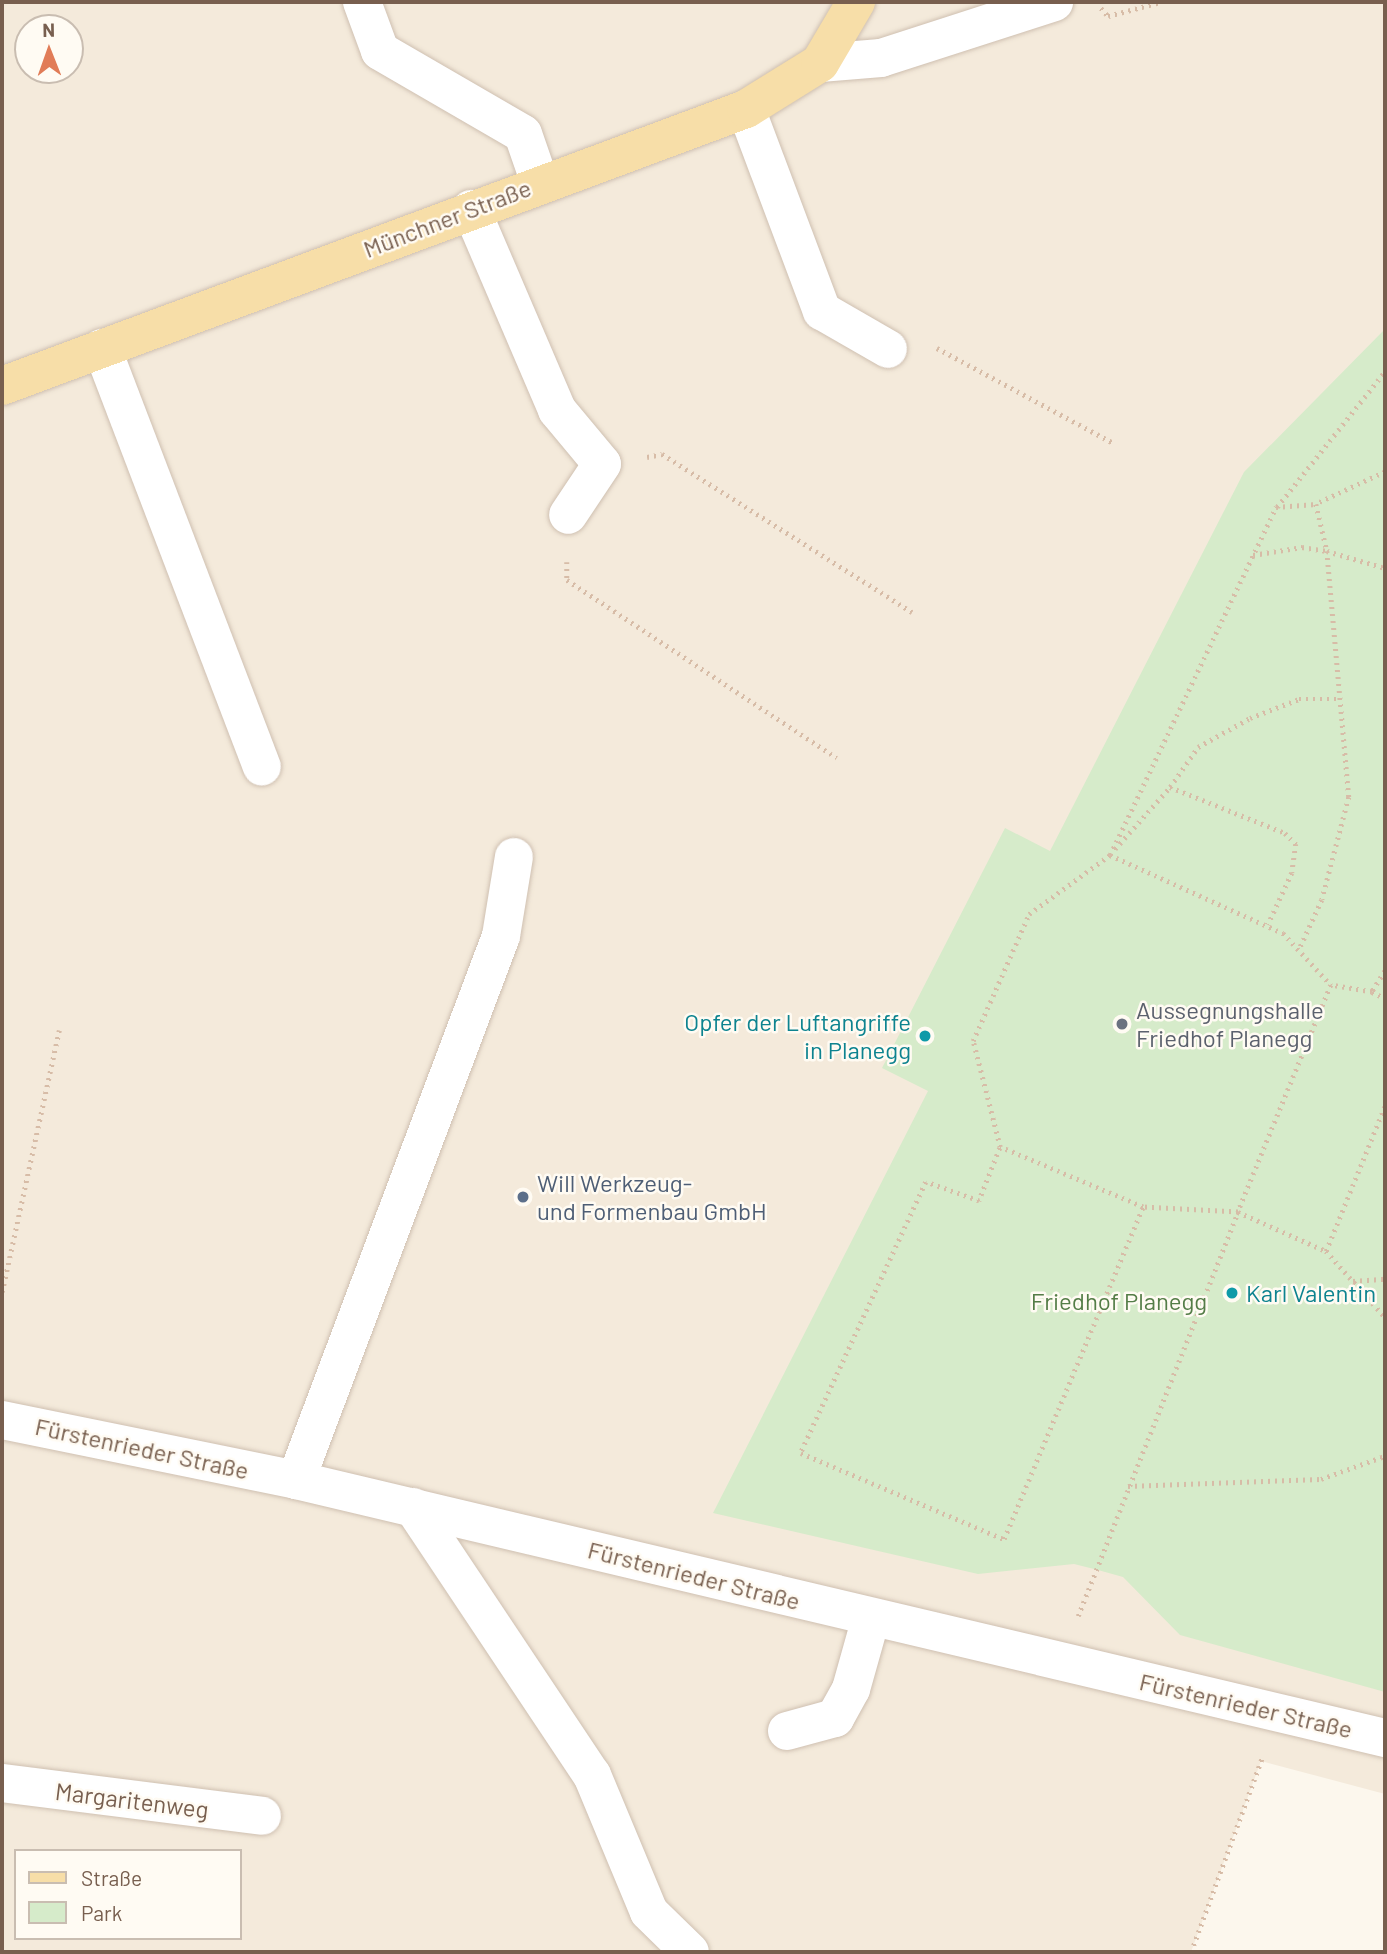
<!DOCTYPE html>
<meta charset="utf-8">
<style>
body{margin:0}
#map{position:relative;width:1387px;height:1954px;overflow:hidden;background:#fcf7ed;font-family:Barlow,sans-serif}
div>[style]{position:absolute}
.residential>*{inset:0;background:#f4eadb}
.green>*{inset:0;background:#d6ebca}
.path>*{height:4.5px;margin-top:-2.25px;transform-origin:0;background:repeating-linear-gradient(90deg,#d7bca7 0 2px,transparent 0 7px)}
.roads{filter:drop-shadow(0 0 2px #cfc0b1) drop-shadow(0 0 2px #cfc0b1)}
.minor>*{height:38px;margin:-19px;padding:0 19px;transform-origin:19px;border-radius:19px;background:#fff}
.major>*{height:38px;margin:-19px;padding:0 19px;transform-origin:19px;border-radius:19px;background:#f7dea8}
.dots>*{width:19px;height:19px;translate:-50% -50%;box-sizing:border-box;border:4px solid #fffbf3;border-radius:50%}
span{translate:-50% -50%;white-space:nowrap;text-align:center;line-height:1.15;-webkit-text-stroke:5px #fffbf3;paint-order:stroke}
.street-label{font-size:24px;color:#785f4f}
.worship-label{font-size:24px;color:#5b616d}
.left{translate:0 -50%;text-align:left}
.culture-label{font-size:24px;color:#0d838f}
.right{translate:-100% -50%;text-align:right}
.service-label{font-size:24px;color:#4e5e75}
.park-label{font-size:24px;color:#547d47}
.frame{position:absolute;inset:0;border:4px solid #785f4f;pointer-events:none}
.legend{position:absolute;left:14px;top:1849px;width:228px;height:91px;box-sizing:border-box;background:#fffbf3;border:2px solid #c9bdb1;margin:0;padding:9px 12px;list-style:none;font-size:21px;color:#785f4f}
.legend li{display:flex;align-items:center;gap:14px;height:35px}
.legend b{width:35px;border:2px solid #c9bdb1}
.north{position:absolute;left:14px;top:14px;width:70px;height:70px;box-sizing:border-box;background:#fffbf3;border:2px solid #c9bdb1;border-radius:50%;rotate:359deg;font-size:19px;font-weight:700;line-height:28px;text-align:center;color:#785f4f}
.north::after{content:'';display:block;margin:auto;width:24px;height:32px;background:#e17c57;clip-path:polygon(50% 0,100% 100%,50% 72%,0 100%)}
</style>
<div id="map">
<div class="residential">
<i style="clip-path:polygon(evenodd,2px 2px,1385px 2px,1385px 1794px,1261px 1761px,1191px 1952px,2px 1952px,2px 2px,28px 28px,70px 28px,70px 70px,28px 70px,28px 28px,2px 2px,16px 1851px,240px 1851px,240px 1938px,16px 1938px,16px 1851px)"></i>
</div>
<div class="green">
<i style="clip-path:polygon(1385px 329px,1385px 1692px,1180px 1635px,1123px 1577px,1098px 1570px,1074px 1564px,978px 1574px,713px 1513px,928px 1091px,882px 1068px,1005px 828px,1050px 851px,1244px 472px)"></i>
</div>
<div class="path">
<i style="left:1101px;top:8px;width:11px;rotate:49deg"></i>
<i style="left:1108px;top:16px;width:55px;rotate:-14.8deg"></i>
<i style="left:937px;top:348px;width:202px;rotate:28.3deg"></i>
<i style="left:647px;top:457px;width:15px;rotate:-11deg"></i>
<i style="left:662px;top:454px;width:296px;rotate:32.3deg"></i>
<i style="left:1385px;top:472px;width:76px;rotate:155.1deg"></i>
<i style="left:1316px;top:504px;width:48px;rotate:76.8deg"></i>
<i style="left:1327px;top:551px;width:60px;rotate:16.3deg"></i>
<i style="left:1277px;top:507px;width:174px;rotate:-51.5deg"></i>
<i style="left:1253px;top:555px;width:50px;rotate:-9.3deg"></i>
<i style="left:1302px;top:547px;width:25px;rotate:9deg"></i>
<i style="left:1327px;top:551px;width:247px;rotate:84.9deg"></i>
<i style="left:1349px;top:797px;width:106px;rotate:104.7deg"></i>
<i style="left:1322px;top:900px;width:55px;rotate:114.7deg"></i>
<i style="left:567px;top:562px;width:18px;rotate:90deg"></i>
<i style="left:567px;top:580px;width:323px;rotate:33.4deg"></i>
<i style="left:1170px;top:787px;width:49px;rotate:-55deg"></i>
<i style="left:1198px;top:747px;width:60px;rotate:-29.1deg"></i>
<i style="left:1250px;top:718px;width:53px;rotate:-21.2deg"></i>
<i style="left:1299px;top:699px;width:38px"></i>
<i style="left:1115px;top:849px;width:83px;rotate:-48.4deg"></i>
<i style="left:1170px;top:787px;width:124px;rotate:21.8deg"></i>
<i style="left:1285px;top:833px;width:16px;rotate:45deg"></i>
<i style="left:1296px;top:844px;width:29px;rotate:98deg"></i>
<i style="left:1292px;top:873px;width:57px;rotate:114.8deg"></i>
<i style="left:1110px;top:855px;width:386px;rotate:-64.5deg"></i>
<i style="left:1276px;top:507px;width:40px;rotate:-4.3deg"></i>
<i style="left:1385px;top:971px;width:25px;rotate:122deg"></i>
<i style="left:1372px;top:992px;width:14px;rotate:25deg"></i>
<i style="left:1372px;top:992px;width:42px;rotate:-170.3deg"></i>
<i style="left:1331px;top:985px;width:245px;rotate:112.3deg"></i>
<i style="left:1238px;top:1212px;width:96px;rotate:23.9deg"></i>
<i style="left:1326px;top:1251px;width:89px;rotate:48.2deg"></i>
<i style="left:1000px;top:1148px;width:57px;rotate:111.6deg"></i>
<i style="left:979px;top:1201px;width:56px;rotate:-160.3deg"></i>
<i style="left:926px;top:1182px;width:298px;rotate:114.8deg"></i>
<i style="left:801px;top:1453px;width:220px;rotate:23deg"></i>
<i style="left:1004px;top:1539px;width:360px;rotate:-67.3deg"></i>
<i style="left:1326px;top:1251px;width:157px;rotate:-67.9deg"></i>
<i style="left:1353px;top:1281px;width:32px;rotate:-4deg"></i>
<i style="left:2px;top:1292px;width:268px;rotate:-77.7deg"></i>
<i style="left:1128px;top:1486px;width:193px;rotate:-2.1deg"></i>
<i style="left:1321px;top:1479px;width:68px;rotate:-19.8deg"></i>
<i style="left:1078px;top:1616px;width:435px;rotate:-68.4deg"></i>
<i style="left:1238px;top:1212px;width:95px;rotate:-177deg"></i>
<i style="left:1143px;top:1207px;width:155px;rotate:-157.2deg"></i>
<i style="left:1000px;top:1147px;width:109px;rotate:-104.3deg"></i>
<i style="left:973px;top:1041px;width:139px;rotate:-66.2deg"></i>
<i style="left:1029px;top:914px;width:100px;rotate:-36.1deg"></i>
<i style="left:1110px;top:855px;width:190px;rotate:24.3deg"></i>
<i style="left:1283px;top:933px;width:71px;rotate:47.3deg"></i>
<i style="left:1191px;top:1952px;width:207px;rotate:-69.9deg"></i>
</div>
<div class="roads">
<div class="minor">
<i style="left:362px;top:2px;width:52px;rotate:69.8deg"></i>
<i style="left:380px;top:51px;width:165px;rotate:30.1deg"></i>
<i style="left:523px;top:134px;width:52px;rotate:70.9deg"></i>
<i style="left:820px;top:63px;width:61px;rotate:-4.7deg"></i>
<i style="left:881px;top:58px;width:182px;rotate:-17.9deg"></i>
<i style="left:746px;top:109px;width:216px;rotate:69.4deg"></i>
<i style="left:822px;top:311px;width:76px;rotate:29.9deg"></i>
<i style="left:471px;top:209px;width:219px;rotate:66.8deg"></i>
<i style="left:557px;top:410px;width:70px;rotate:50.2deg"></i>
<i style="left:602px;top:464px;width:61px;rotate:123.7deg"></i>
<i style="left:102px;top:348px;width:448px;rotate:69.1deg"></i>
<i style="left:2px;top:1420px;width:300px;rotate:11.5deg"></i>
<i style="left:296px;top:1480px;width:1119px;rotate:13.33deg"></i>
<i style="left:296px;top:1480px;width:581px;rotate:-69.35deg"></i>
<i style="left:501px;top:936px;width:80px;rotate:-80.7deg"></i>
<i style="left:413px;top:1507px;width:322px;rotate:56.3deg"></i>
<i style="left:592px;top:1775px;width:148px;rotate:67.4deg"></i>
<i style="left:649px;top:1912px;width:57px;rotate:44.3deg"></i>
<i style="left:787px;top:1731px;width:50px;rotate:-15.2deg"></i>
<i style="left:835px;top:1718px;width:33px;rotate:-61deg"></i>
<i style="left:851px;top:1689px;width:74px;rotate:-74.3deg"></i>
<i style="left:2px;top:1783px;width:262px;rotate:7.2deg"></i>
</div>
<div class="major">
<i style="left:2px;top:386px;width:794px;rotate:-20.42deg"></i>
<i style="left:746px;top:109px;width:87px;rotate:-31.9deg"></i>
<i style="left:820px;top:63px;width:71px;rotate:-59.5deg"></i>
</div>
</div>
<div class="dots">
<i style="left:1122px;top:1024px;background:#6b7280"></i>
<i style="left:925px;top:1036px;background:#0f9aa8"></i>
<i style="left:523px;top:1197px;background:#5c6f8a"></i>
<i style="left:1232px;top:1293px;background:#0f9aa8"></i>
</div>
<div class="street-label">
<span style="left:447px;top:218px;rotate:-21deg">Münchner Straße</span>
<span style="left:142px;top:1448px;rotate:12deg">Fürstenrieder Straße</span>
<span style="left:694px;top:1575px;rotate:14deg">Fürstenrieder Straße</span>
<span style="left:1246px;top:1705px;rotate:13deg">Fürstenrieder Straße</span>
<span style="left:132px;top:1800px;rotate:7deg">Margaritenweg</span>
</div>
<div class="worship-label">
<span class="left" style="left:1136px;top:1024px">Aussegnungshalle<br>Friedhof Planegg</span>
</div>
<div class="culture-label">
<span class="right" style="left:911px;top:1036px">Opfer der Luftangriffe<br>in Planegg</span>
<span class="left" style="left:1246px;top:1293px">Karl Valentin</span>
</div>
<div class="service-label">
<span class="left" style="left:537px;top:1197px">Will Werkzeug-<br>und Formenbau GmbH</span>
</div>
<div class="park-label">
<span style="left:1119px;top:1301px">Friedhof Planegg</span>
</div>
<div class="frame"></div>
<ul class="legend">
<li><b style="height:9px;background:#f7dea8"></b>Straße</li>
<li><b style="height:19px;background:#d6ebca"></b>Park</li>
</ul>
<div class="north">N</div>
</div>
